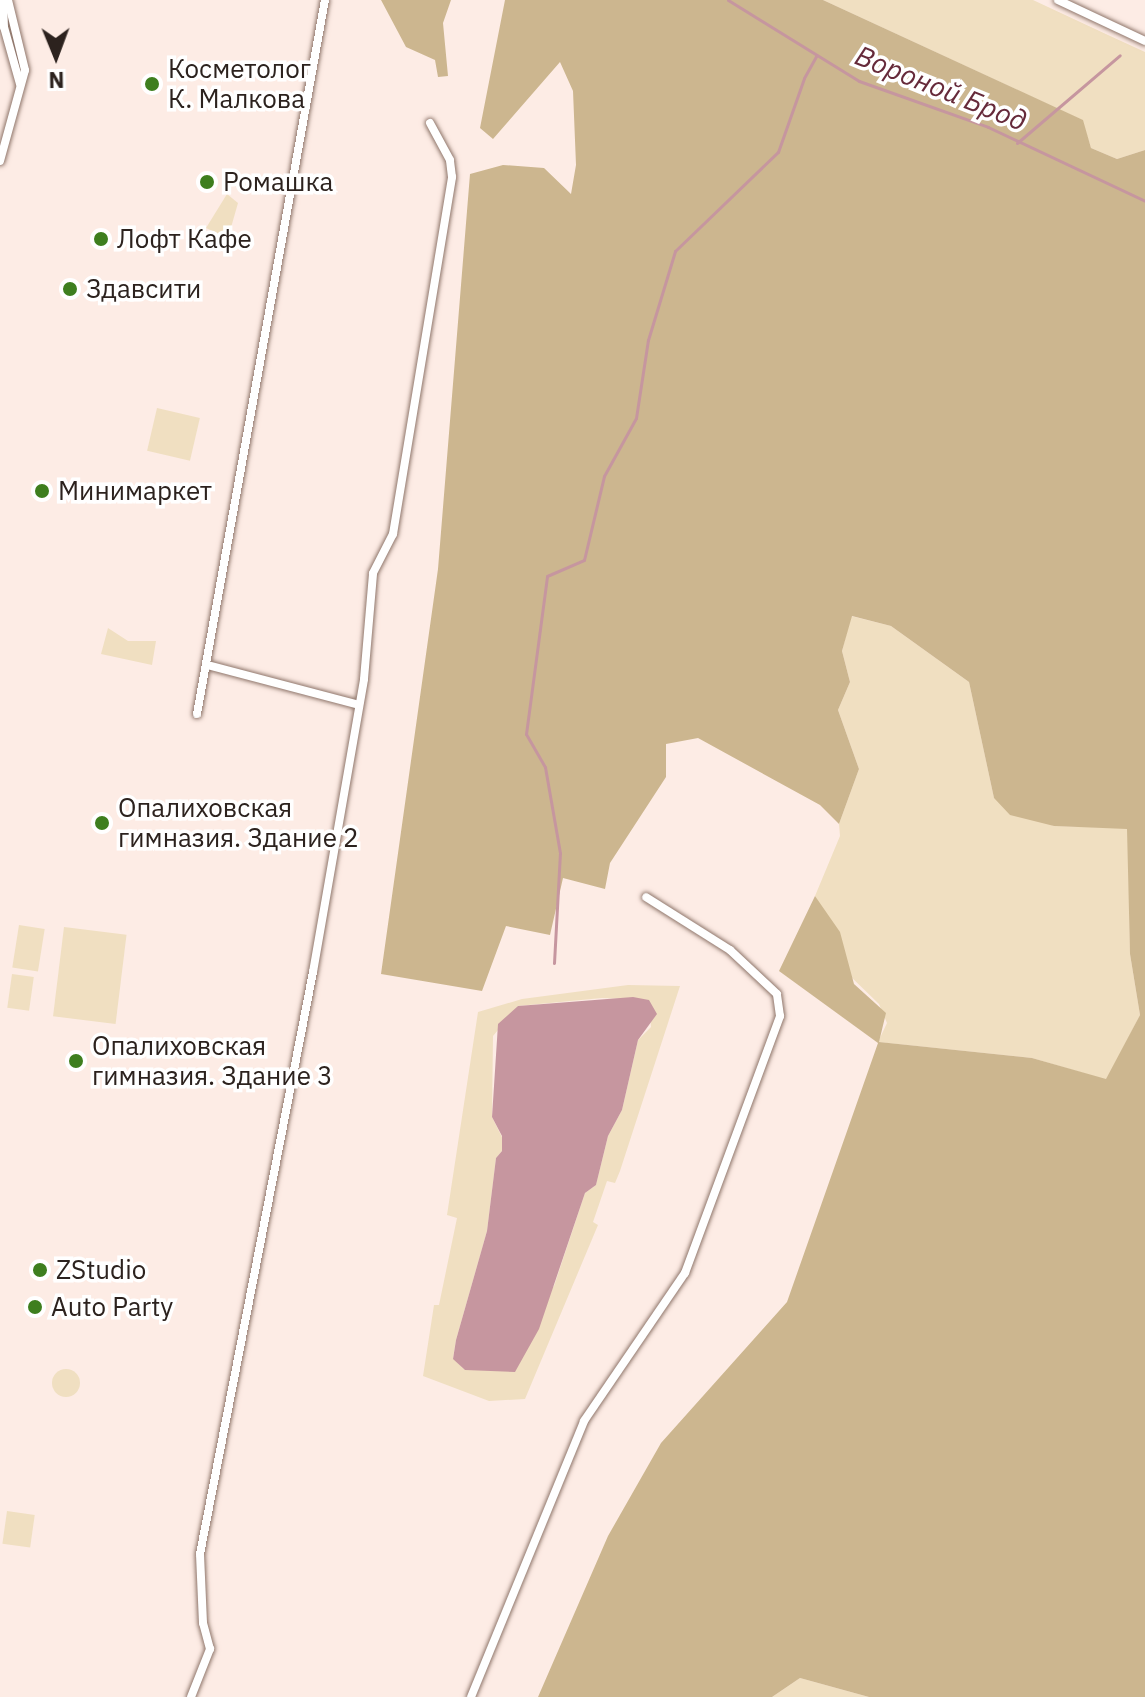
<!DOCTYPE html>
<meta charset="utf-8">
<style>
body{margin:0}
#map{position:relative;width:1145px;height:1697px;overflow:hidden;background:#fdece5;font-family:"IBM Plex Sans",sans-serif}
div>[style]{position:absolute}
.green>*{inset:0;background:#f0dfc1;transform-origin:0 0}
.round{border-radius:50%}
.forest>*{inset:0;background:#ccb68f}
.water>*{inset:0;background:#c6969f}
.stream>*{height:3px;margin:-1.5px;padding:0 1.5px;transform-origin:1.5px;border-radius:1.5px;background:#c6969f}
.roads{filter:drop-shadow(0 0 2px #8f766b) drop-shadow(0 0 2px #8f766b)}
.minor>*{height:8px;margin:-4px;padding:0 4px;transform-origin:4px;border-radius:4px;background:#fff}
.dots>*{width:22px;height:22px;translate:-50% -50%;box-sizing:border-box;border:4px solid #fff;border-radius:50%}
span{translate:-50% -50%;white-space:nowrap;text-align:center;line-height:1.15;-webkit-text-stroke:7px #fff;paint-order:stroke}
.poi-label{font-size:26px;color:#2c221e}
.left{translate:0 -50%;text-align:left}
.water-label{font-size:28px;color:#662a3a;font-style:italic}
.north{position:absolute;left:16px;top:16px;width:80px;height:80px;-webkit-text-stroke:6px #fff;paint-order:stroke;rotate:179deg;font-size:22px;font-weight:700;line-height:32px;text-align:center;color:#2c221e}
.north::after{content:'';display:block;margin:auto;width:28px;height:36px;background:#2c221e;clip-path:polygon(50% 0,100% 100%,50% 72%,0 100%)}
</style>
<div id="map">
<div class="green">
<i style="clip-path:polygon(823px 0,1033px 0,1108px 35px,1145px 52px,1145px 150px,1117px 159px,1091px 148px,1082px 120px)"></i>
<i style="clip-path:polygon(227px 194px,238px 203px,228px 238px,206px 228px)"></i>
<i style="left:157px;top:408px;width:44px;height:44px;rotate:13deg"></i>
<i style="clip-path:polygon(851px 616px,891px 626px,969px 682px,994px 798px,1054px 826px,1128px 828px,1130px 954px,1140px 1015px,1107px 1080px,1032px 1058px,878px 1042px,887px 1023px,879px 1004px,848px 974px,845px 953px,815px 896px,840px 836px,839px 824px,859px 769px,838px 710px,850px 682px,842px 651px)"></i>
<i style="clip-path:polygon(108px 628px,128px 641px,156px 641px,152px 665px,101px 654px)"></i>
<i style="left:19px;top:925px;width:26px;height:43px;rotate:9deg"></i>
<i style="left:64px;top:927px;width:63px;height:90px;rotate:7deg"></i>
<i style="left:12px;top:974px;width:22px;height:34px;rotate:8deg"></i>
<i style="clip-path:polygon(evenodd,628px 985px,680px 986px,620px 1171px,615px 1183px,607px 1181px,593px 1222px,598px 1225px,525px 1399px,489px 1401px,423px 1376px,434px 1305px,439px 1305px,457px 1218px,447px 1215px,478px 1012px,522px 999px,628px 985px,602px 998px,649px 1000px,651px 1027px,638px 1040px,622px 1110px,608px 1136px,596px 1185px,585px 1193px,554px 1286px,465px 1370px,453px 1358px,456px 1340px,487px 1231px,496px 1158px,502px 1151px,502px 1137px,492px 1117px,493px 1036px,518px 1006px,602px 998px)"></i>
<i class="round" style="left:52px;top:1369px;width:28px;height:28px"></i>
<i style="left:7px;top:1511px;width:28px;height:33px;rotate:8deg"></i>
<i style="clip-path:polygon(800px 1678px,869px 1697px,772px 1697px)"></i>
</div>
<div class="forest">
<i style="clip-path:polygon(381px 0,451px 0,443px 23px,448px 76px,438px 77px,435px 60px,406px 47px)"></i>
<i style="clip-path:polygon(505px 0,823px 0,1083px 120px,1091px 148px,1117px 159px,1145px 150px,1145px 1697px,869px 1697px,800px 1678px,772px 1697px,538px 1697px,608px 1536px,661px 1443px,787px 1302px,878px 1043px,779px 971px,815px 896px,840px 932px,854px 984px,886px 1013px,879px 1042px,1032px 1058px,1106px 1079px,1140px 1015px,1130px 954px,1127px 829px,1054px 826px,1010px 815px,994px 798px,969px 682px,891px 626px,852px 616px,842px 651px,850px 682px,838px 710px,859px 769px,839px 824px,820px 805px,698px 738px,666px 744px,666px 777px,610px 863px,605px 889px,563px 878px,550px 935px,506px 926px,482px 991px,381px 974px,438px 569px,470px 174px,503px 165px,544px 168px,571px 194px,576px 165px,573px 91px,560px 62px,493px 139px,480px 128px)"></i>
</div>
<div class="water">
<i style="clip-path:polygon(633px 997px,649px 1000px,657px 1014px,638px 1040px,622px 1110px,608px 1136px,596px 1185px,585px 1193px,539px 1329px,515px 1372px,465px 1370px,453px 1359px,456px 1340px,487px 1231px,496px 1158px,502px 1151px,502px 1136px,492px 1117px,498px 1024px,518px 1006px)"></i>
</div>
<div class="stream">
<i style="left:728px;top:0;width:154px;rotate:31.7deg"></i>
<i style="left:859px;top:81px;width:137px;rotate:19.6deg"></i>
<i style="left:988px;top:127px;width:174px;rotate:25.2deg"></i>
<i style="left:1017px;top:143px;width:135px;rotate:-40.5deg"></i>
<i style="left:554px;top:963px;width:110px;rotate:-86.9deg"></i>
<i style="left:560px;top:853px;width:87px;rotate:-99.9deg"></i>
<i style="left:545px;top:767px;width:38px;rotate:-120deg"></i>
<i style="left:526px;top:734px;width:159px;rotate:-82.4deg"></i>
<i style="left:547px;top:576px;width:40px;rotate:-23.4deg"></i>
<i style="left:584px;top:560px;width:86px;rotate:-76.6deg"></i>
<i style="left:604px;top:476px;width:66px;rotate:-61.1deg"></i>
<i style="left:636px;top:418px;width:79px;rotate:-81.3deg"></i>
<i style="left:648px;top:340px;width:93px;rotate:-73.1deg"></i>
<i style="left:675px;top:251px;width:143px;rotate:-43.9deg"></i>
<i style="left:778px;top:152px;width:78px;rotate:-70.6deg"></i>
<i style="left:804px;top:78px;width:26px;rotate:-61deg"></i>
</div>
<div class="roads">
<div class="minor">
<i style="left:3px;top:0;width:27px;rotate:88deg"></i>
<i style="left:4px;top:27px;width:59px;rotate:74.3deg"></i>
<i style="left:1058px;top:0;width:96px;rotate:25.2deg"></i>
<i style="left:0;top:161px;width:94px;rotate:-74.6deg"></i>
<i style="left:25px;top:70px;width:72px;rotate:-103.7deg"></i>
<i style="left:207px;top:665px;width:157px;rotate:14.7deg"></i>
<i style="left:197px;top:714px;width:725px;rotate:-79.84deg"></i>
<i style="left:191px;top:1697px;width:52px;rotate:-68.4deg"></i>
<i style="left:210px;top:1649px;width:27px;rotate:-105deg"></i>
<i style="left:203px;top:1623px;width:69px;rotate:-92.5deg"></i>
<i style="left:200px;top:1554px;width:593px;rotate:-79.01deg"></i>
<i style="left:313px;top:972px;width:297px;rotate:-80.1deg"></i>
<i style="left:364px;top:679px;width:106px;rotate:-85.1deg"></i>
<i style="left:373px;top:573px;width:44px;rotate:-62.9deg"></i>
<i style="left:393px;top:534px;width:362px;rotate:-80.6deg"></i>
<i style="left:452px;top:177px;width:17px;rotate:-97deg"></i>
<i style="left:450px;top:160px;width:42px;rotate:-118.4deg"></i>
<i style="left:471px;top:1697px;width:298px;rotate:-67.7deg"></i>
<i style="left:584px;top:1421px;width:179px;rotate:-55.7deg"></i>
<i style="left:685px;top:1273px;width:274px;rotate:-69.7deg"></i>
<i style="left:780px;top:1016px;width:22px;rotate:-98deg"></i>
<i style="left:777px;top:994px;width:64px;rotate:-136.9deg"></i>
<i style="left:730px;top:950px;width:99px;rotate:-147.8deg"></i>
</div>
</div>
<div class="dots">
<i style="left:152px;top:84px;background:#3e7e1e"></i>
<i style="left:207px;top:182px;background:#3e7e1e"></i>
<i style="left:101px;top:239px;background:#3e7e1e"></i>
<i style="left:70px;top:289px;background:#3e7e1e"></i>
<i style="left:42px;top:491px;background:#3e7e1e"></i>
<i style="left:102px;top:823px;background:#3e7e1e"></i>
<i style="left:76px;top:1061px;background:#3e7e1e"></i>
<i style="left:40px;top:1270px;background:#3e7e1e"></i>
<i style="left:35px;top:1307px;background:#3e7e1e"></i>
</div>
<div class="poi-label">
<span class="left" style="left:168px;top:84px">Косметолог<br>К. Малкова</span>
<span class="left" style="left:223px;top:182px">Ромашка</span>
<span class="left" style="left:117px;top:239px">Лофт Кафе</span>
<span class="left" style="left:86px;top:289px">Здавсити</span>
<span class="left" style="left:58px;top:491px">Минимаркет</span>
<span class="left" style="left:118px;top:823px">Опалиховская<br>гимназия. Здание 2</span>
<span class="left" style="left:92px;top:1061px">Опалиховская<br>гимназия. Здание 3</span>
<span class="left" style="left:56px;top:1270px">ZStudio</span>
<span class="left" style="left:51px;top:1307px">Auto Party</span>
</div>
<div class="water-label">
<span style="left:941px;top:88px;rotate:22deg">Вороной Брод</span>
</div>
<div class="north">N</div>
</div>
